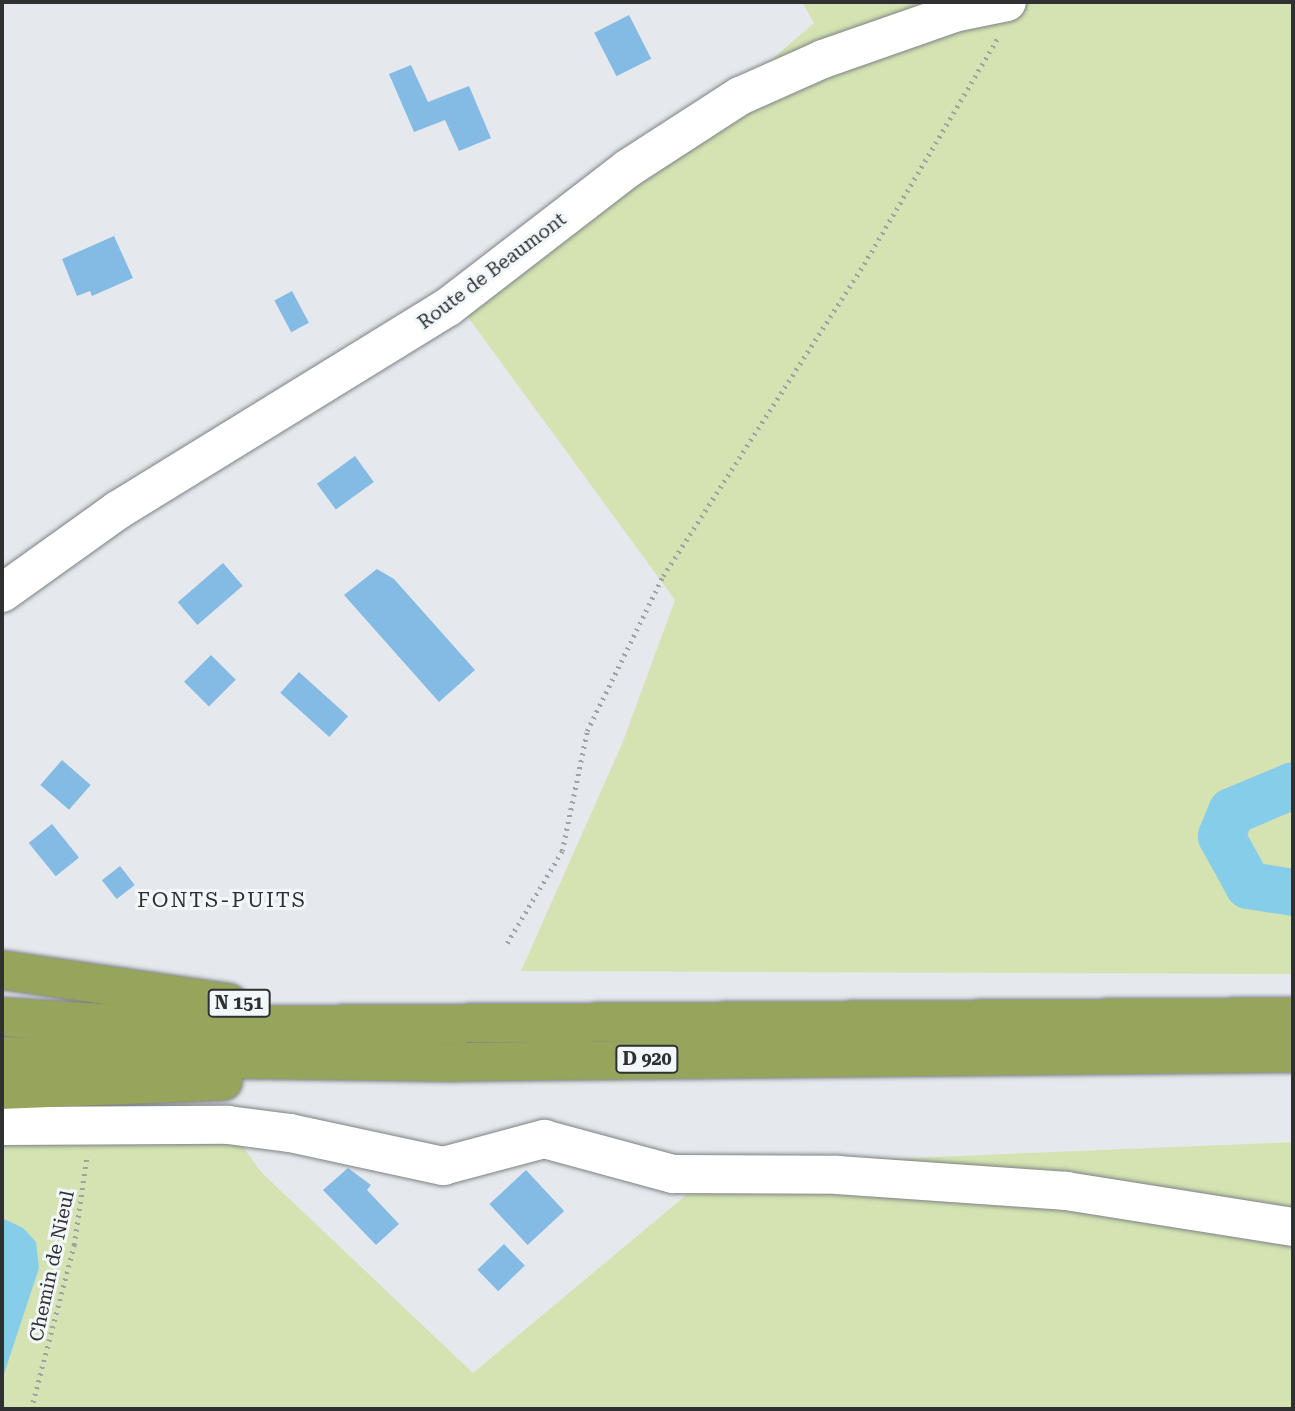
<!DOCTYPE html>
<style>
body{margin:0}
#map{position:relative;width:1295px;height:1411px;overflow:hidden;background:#e5e9ed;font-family:"Roboto Serif",serif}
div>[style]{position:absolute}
.green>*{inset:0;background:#d4e3b1}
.water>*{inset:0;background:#86cdea}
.river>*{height:47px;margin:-23.5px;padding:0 23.5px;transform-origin:23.5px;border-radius:23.5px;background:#86cdea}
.building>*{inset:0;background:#84bbe4;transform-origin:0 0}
.path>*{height:4.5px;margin-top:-2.25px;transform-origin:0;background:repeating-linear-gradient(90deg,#a0a3a6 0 2px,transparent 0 7px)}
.roads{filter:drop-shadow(0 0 2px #7e8285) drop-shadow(0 0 2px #7e8285)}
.minor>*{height:38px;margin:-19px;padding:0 19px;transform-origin:19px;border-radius:19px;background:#fff}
.highway>*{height:38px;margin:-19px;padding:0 19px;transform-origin:19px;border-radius:19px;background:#96a45c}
span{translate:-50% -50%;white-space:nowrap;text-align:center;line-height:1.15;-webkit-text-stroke:6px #f2f7fa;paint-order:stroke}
.shield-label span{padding:2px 5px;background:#f2f7fa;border:2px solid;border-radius:5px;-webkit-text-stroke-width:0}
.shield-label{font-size:18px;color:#2e3031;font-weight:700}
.street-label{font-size:19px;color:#2e3031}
.neighbourhood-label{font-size:21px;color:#2e3031;letter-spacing:2px}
.frame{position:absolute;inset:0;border:4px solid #2e3031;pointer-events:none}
</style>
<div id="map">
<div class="green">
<i style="clip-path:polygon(802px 2px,1293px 2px,1293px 974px,521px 971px,622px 744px,675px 600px,462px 309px,629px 182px,814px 23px)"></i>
<i style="clip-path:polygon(139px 1139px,241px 1144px,261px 1172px,473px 1373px,721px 1166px,1293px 1142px,1293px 1409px,2px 1409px,2px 1146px)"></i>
</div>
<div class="water">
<i style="clip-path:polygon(2px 1218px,23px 1228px,36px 1242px,39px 1268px,2px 1380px)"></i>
</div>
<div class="river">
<i style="left:1293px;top:785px;width:67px;rotate:157.2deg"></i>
<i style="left:1231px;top:811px;width:27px;rotate:112deg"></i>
<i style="left:1221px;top:836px;width:56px;rotate:61.1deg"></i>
<i style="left:1248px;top:885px;width:46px;rotate:8.8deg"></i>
</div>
<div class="building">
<i style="left:629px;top:15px;width:49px;height:39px;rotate:63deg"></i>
<i style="clip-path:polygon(411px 65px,428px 102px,469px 86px,491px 138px,459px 151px,445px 120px,414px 132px,389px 74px)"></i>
<i style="clip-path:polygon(114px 236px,133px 278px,92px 296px,90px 291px,77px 296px,62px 259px)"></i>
<i style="left:292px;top:291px;width:36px;height:20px;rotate:62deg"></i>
<i style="left:355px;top:456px;width:32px;height:47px;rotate:54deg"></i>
<i style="left:223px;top:563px;width:30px;height:60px;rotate:49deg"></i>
<i style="clip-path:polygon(377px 569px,394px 579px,475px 670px,439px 702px,344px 595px)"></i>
<i style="left:211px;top:655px;width:35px;height:38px;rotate:45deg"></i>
<i style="left:299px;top:672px;width:66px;height:28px;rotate:42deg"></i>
<i style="left:62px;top:760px;width:38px;height:33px;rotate:41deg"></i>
<i style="left:52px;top:824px;width:43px;height:30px;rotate:51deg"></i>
<i style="left:120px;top:866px;width:24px;height:23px;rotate:52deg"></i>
<i style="clip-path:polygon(348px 1168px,371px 1185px,367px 1190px,399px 1224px,376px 1245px,323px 1190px)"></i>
<i style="left:526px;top:1170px;width:56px;height:50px;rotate:47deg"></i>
<i style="left:504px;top:1244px;width:30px;height:37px;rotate:46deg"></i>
</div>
<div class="path">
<i style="left:507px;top:943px;width:107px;rotate:-59.1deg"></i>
<i style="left:562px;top:851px;width:123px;rotate:-78.2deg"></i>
<i style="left:587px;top:731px;width:173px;rotate:-63.9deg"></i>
<i style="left:663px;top:576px;width:371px;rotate:-57.2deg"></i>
<i style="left:864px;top:264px;width:265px;rotate:-59.4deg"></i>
<i style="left:31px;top:1409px;width:170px;rotate:-75.3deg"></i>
<i style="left:74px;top:1245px;width:91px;rotate:-81.8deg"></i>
</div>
<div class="roads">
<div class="minor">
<i style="left:2px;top:593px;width:143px;rotate:-35.6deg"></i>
<i style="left:118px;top:510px;width:387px;rotate:-31.6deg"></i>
<i style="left:448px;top:307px;width:226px;rotate:-37.6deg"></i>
<i style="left:627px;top:169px;width:135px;rotate:-32.9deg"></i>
<i style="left:740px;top:96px;width:91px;rotate:-24deg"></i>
<i style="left:823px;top:59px;width:139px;rotate:-19.3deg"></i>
<i style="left:954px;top:13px;width:54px;rotate:-11.7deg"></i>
<i style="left:2px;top:1126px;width:226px;rotate:-0.3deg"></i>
<i style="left:228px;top:1125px;width:63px;rotate:7.4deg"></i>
<i style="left:290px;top:1133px;width:157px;rotate:12.2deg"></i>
<i style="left:443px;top:1166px;width:105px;rotate:-15deg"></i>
<i style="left:544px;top:1139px;width:134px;rotate:15.2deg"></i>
<i style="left:673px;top:1174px;width:165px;rotate:0.3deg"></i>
<i style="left:838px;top:1175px;width:229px;rotate:4deg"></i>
<i style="left:1066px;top:1191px;width:230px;rotate:9deg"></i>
</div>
<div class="highway">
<i style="left:2px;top:970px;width:229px;rotate:8.3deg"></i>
<i style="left:2px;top:1017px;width:147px;rotate:3.5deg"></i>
<i style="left:149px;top:1026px;width:1144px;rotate:-0.45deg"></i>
<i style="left:2px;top:1056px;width:453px;rotate:0.8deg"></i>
<i style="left:455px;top:1062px;width:838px;rotate:-0.62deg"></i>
<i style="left:2px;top:1090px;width:221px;rotate:-2.3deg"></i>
</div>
</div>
<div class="shield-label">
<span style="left:239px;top:1003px">N 151</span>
<span style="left:647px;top:1059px">D 920</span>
</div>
<div class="street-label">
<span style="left:492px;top:271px;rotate:-37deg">Route de Beaumont</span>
<span style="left:52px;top:1266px;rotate:-78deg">Chemin de Nieul</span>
</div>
<div class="neighbourhood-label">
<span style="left:222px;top:900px">FONTS-PUITS</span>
</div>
<div class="frame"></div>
</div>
